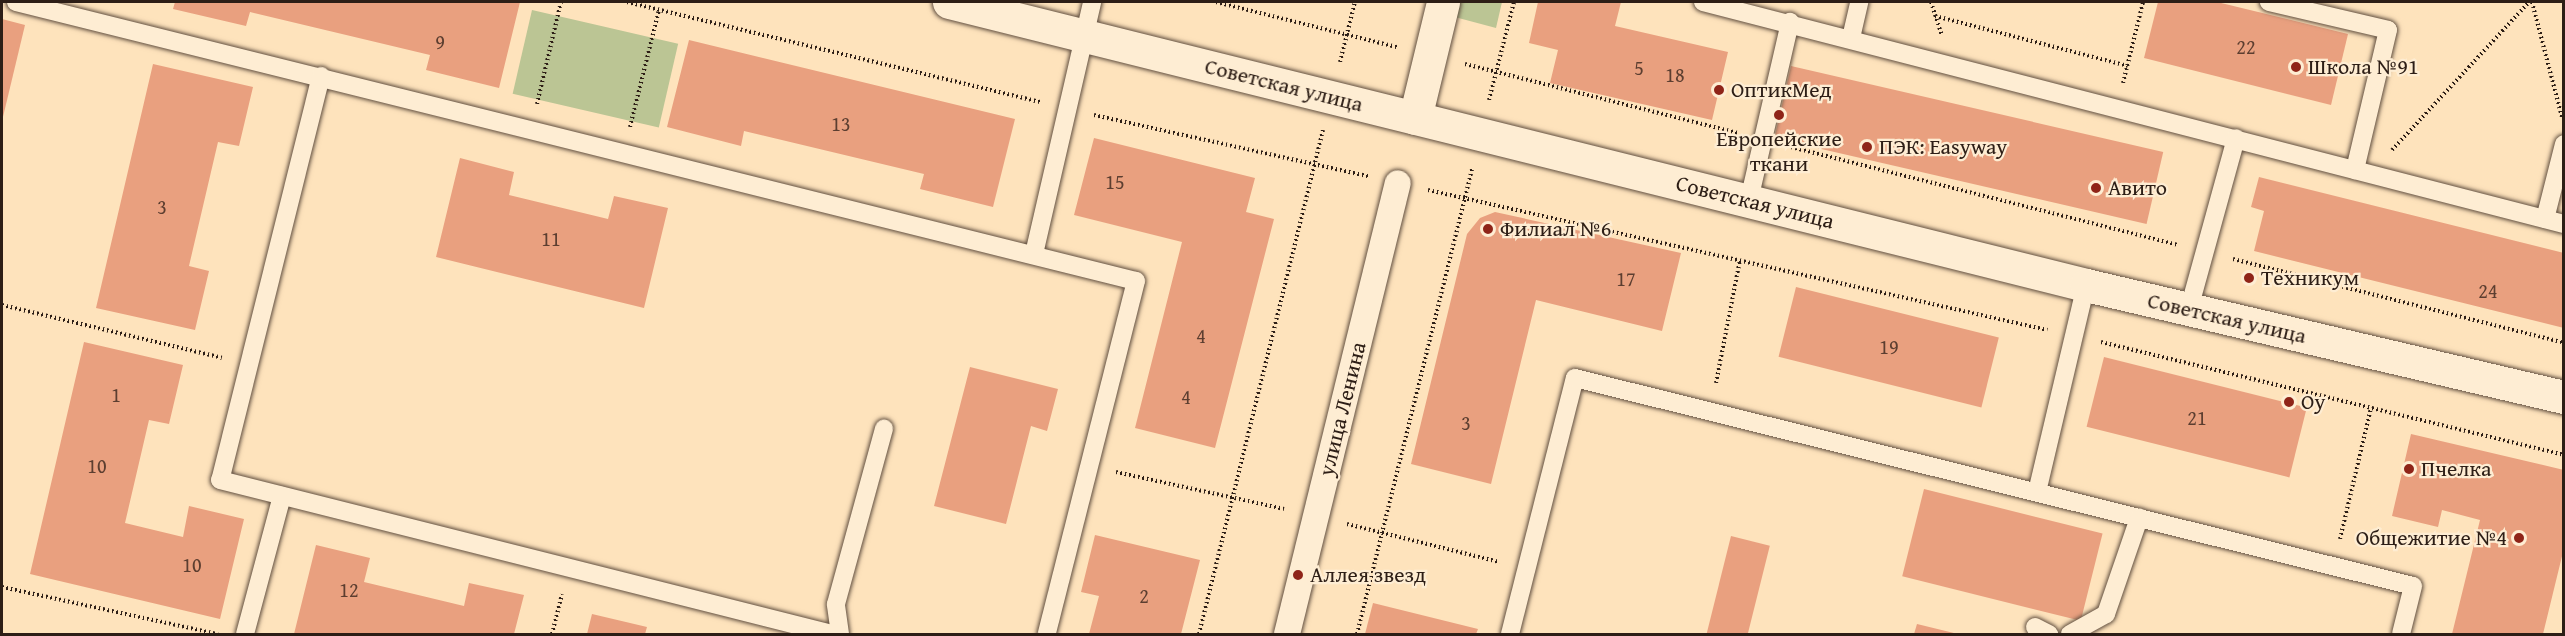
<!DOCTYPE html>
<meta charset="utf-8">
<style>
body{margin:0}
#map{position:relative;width:2565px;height:636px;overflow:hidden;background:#fee3bc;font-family:"Gentium Book Plus",serif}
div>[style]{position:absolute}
.green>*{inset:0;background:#bbc594;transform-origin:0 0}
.building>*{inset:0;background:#e9a07f;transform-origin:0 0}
.path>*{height:4px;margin-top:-2px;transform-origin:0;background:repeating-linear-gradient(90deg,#2d1e16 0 1.5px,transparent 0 4.5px)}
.roads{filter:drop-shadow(0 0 2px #614f40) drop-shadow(0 0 2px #614f40)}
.service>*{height:18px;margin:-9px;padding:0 9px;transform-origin:9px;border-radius:9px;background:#feedd3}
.pedestrian>*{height:26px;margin:-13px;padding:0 13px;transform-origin:13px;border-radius:13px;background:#feedd3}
.secondary>*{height:33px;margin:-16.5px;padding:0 16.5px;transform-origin:16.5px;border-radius:16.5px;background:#feedd3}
.dots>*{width:16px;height:16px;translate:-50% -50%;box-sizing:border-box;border:3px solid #feedd3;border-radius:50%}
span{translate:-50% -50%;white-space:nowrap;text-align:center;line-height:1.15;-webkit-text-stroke:4.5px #feedd3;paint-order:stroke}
.number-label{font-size:20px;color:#5c3e30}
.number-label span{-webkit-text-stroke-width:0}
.poi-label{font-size:22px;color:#2d1e16}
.left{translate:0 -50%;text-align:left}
.right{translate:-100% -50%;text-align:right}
.street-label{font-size:22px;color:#2d1e16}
.frame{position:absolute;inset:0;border:3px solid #2d1e16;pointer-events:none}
</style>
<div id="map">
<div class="green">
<i style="clip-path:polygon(1455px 2px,1502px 2px,1496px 28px,1451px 16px)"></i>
<i style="left:532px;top:10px;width:150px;height:86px;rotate:13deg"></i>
</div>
<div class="building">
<i style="clip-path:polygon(175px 2px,520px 2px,499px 88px,426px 70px,430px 55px,250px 12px,246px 26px,173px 9px)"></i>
<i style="clip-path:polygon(1538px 2px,1621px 2px,1615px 26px,1728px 52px,1712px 120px,1550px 83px,1558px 50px,1529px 43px)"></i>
<i style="clip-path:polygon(2158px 2px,2217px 2px,2348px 34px,2331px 105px,2144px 58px)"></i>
<i style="clip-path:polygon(2px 19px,25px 25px,2px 121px)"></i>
<i style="clip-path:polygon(689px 40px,1015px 119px,993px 207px,920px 189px,924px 174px,744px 131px,741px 146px,667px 127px)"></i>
<i style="clip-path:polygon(153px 64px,253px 87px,239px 146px,218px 142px,189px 266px,209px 271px,195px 330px,96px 308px)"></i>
<i style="left:1791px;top:66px;width:382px;height:74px;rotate:13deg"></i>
<i style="clip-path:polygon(1094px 138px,1255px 178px,1246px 212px,1274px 219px,1215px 448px,1135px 428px,1182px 242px,1074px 215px)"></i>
<i style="clip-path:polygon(460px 158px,514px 172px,509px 195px,608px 219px,614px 196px,668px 208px,644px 308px,436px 257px)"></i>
<i style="clip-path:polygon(2259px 177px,2564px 253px,2564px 328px,2254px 251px,2264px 211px,2251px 207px)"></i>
<i style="clip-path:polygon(1495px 212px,1681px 253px,1662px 331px,1536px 300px,1491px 484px,1411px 464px,1467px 234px,1480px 218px)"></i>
<i style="left:1796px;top:287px;width:209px;height:72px;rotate:14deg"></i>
<i style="clip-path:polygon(84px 342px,183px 365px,169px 424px,149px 420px,125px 523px,183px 537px,189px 506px,244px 519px,220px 619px,30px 574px)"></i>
<i style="left:2104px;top:357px;width:209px;height:72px;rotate:14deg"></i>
<i style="clip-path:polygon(970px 367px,1058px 389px,1047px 431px,1031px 426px,1006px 524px,934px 506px)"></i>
<i style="clip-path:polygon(2411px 434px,2564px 470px,2564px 548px,2543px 634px,2452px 634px,2480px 520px,2442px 510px,2438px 527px,2392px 516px)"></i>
<i style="left:1924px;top:489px;width:184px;height:90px;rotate:14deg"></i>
<i style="clip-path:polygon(1095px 535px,1200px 560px,1181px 634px,1089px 634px,1099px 596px,1081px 592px)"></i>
<i style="left:1731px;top:536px;width:40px;height:101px;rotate:14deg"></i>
<i style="clip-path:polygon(316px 545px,370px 558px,364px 582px,464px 606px,469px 583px,524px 595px,514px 634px,294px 634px)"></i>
<i style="clip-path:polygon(1373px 603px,1478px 629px,1476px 634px,1365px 634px)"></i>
<i style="clip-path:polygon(592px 614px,647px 627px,645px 634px,587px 634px)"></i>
<i style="clip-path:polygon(1917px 624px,1958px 634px,1914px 634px)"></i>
</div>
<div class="path">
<i style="left:627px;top:2px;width:425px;rotate:13.6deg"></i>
<i style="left:1216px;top:2px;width:187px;rotate:14deg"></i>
<i style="left:1931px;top:2px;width:35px;rotate:72deg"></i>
<i style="left:2532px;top:2px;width:119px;rotate:75.4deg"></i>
<i style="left:1935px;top:16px;width:199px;rotate:14.5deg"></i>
<i style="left:1340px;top:62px;width:62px;rotate:-76deg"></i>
<i style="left:1465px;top:64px;width:281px;rotate:14.2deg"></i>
<i style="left:2123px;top:83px;width:83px;rotate:-76.1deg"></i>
<i style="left:1489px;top:100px;width:101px;rotate:-75.7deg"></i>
<i style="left:537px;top:104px;width:105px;rotate:-76.8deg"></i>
<i style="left:1094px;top:115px;width:281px;rotate:12.6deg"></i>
<i style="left:630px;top:127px;width:121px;rotate:-76.1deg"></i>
<i style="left:1791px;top:147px;width:400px;rotate:14.2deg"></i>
<i style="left:2392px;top:150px;width:202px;rotate:-47.2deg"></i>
<i style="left:1428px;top:190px;width:635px;rotate:12.74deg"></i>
<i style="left:2233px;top:259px;width:341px;rotate:14.2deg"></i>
<i style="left:2px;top:305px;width:226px;rotate:13.5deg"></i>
<i style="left:2101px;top:342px;width:477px;rotate:13.7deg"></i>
<i style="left:1716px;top:383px;width:125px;rotate:-79deg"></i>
<i style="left:1116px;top:472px;width:172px;rotate:12.4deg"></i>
<i style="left:1347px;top:524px;width:157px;rotate:14deg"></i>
<i style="left:2340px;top:539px;width:135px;rotate:-76.7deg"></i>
<i style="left:2px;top:587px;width:221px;rotate:12.3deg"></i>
<i style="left:552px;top:634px;width:41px;rotate:-76deg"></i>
<i style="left:1199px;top:634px;width:519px;rotate:-76.18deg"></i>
<i style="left:1357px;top:634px;width:480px;rotate:-76.1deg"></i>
</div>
<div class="roads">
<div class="service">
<i style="left:16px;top:2px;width:1154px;rotate:13.99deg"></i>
<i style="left:1136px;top:281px;width:364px;rotate:104.2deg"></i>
<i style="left:1703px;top:2px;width:889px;rotate:14.46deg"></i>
<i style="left:2269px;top:2px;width:122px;rotate:13.2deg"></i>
<i style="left:2388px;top:30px;width:144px;rotate:103.3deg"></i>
<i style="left:1851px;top:38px;width:37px;rotate:-77deg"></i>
<i style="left:321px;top:76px;width:416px;rotate:104deg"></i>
<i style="left:220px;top:480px;width:631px;rotate:14.12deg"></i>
<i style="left:1749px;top:200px;width:183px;rotate:-77deg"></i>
<i style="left:2545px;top:219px;width:77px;rotate:-75.8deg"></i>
<i style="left:1034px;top:254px;width:259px;rotate:-77deg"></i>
<i style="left:2189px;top:309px;width:177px;rotate:-74.6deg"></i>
<i style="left:2037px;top:492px;width:213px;rotate:-76.7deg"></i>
<i style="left:2035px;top:627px;width:16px;rotate:27deg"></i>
<i style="left:245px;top:634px;width:143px;rotate:-75deg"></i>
<i style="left:840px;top:634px;width:30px;rotate:-98deg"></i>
<i style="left:836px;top:604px;width:182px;rotate:-74.7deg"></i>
<i style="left:1510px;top:634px;width:264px;rotate:-75.8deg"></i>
<i style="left:1575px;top:378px;width:863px;rotate:13.94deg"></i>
<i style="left:2413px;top:586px;width:49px;rotate:104deg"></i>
<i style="left:2070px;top:634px;width:41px;rotate:-29.1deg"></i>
<i style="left:2106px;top:614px;width:102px;rotate:-71deg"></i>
</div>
<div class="pedestrian">
<i style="left:1287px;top:634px;width:464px;rotate:-76.2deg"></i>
</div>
<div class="secondary">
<i style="left:949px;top:2px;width:1172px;rotate:13.98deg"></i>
<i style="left:2086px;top:285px;width:491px;rotate:13.2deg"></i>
<i style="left:1415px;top:118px;width:119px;rotate:-76.4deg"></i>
</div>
</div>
<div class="dots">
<i style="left:2296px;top:67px;background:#8f2418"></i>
<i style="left:1719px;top:90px;background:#8f2418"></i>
<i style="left:1779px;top:115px;background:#8f2418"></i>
<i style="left:1867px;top:147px;background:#8f2418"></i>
<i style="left:2096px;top:188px;background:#8f2418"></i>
<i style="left:1488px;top:229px;background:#8f2418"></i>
<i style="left:2249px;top:278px;background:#8f2418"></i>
<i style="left:2289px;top:402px;background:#8f2418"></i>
<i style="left:2409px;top:469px;background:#8f2418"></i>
<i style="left:2519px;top:538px;background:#8f2418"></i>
<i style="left:1298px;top:575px;background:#8f2418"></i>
</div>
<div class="number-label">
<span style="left:440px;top:41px">9</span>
<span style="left:2246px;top:46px">22</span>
<span style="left:1639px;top:67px">5</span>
<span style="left:1675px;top:74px">18</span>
<span style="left:841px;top:123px">13</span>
<span style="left:1115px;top:181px">15</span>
<span style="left:162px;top:206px">3</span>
<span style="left:551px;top:238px">11</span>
<span style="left:1626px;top:278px">17</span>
<span style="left:2488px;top:290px">24</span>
<span style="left:1201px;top:335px">4</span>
<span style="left:1889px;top:346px">19</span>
<span style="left:116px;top:394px">1</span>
<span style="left:1186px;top:396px">4</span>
<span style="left:2197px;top:417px">21</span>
<span style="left:1466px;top:422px">3</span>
<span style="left:97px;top:465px">10</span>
<span style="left:192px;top:564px">10</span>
<span style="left:349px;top:589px">12</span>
<span style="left:1144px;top:595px">2</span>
</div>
<div class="poi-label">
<span class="left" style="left:2308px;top:67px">Школа №91</span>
<span class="left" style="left:1731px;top:90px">ОптикМед</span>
<span style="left:1779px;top:151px">Европейские<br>ткани</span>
<span class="left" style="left:1879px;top:147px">ПЭК: Easyway</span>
<span class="left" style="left:2108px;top:188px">Авито</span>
<span class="left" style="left:1500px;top:229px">Филиал №6</span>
<span class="left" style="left:2261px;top:278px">Техникум</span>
<span class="left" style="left:2301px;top:402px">Оу</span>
<span class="left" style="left:2421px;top:469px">Пчелка</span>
<span class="right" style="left:2507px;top:538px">Общежитие №4</span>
<span class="left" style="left:1310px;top:575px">Аллея звезд</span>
</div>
<div class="street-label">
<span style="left:1284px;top:85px;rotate:14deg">Советская улица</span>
<span style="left:1755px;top:202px;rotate:14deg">Советская улица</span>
<span style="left:2227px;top:318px;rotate:13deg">Советская улица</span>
<span style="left:1342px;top:409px;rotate:-76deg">улица Ленина</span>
</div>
<div class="frame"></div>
</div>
